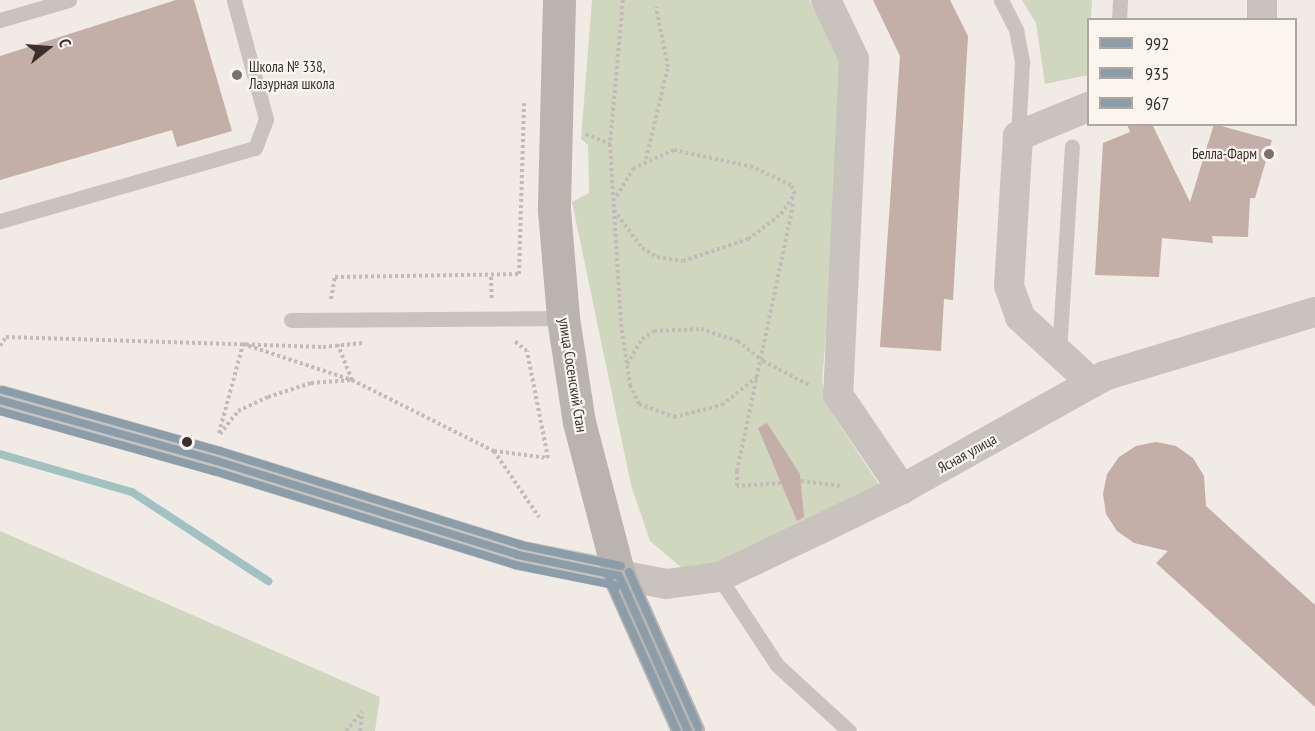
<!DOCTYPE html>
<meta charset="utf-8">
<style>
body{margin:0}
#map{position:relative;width:1315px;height:731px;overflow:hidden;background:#f0ebe5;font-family:"PT Sans Narrow",sans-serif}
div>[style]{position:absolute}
.green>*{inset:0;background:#d1d6bf}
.stream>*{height:8px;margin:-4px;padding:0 4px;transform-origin:4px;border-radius:4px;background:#a1c2c1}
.building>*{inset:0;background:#c3afa7}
.path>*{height:4px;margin-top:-2px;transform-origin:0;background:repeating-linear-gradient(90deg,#c2bbb6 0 3px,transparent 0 6px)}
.lane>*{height:15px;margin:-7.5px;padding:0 7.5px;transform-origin:7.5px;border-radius:7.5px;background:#c9c3be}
.street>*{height:30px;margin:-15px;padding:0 15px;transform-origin:15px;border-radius:15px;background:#c9c3be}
.secondary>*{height:33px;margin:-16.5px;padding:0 16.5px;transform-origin:16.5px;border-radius:16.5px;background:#bab3ae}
.bus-1>*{height:8px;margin:-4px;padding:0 4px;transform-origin:4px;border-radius:4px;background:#8c9daa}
.bus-2>*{height:8px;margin:-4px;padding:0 4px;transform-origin:4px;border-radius:4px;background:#8c9daa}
.bus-3>*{height:8px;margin:-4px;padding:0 4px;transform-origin:4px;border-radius:4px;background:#8c9daa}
.dots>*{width:16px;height:16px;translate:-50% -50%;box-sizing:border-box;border:3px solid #fbf5ee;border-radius:50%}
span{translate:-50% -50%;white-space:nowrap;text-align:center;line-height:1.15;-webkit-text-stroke:4.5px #fbf5ee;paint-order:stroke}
.poi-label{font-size:15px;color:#3b302b}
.left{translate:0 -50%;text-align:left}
.right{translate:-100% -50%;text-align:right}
.street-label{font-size:15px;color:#3b302b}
.legend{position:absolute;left:1087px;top:18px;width:210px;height:108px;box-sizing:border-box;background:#fbf5ee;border:2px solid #aea6a0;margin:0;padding:8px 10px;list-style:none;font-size:18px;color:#3b302b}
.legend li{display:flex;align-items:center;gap:12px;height:30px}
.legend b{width:30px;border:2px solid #aea6a0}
.north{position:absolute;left:18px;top:18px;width:60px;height:60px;-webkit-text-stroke:4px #fbf5ee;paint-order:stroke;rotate:73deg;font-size:16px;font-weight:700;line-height:24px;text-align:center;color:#3b302b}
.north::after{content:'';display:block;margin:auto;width:21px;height:27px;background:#3b302b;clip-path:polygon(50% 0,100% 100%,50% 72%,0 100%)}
</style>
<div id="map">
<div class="green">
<i style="clip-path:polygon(592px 0,809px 0,847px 76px,822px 382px,833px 415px,884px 492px,705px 571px,683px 569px,650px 541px,631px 485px,572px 202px,589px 193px,588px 145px,581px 139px)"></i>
<i style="clip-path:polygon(1022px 0,1092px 0,1088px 75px,1045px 84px,1036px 23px)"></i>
<i style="clip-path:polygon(0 531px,380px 697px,375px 731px,0 731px)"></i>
</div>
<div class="stream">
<i style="left:0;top:454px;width:137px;rotate:16.1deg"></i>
<i style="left:132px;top:492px;width:163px;rotate:33.2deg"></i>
</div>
<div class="building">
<i style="clip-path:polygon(176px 0,194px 0,232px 131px,177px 147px,172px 130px,0 180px,0 56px)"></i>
<i style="clip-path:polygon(873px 0,950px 0,968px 36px,953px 300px,944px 299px,941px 351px,880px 347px,900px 56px)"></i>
<i style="clip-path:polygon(1127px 124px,1152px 124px,1190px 202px,1214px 124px,1272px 140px,1255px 198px,1250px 198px,1248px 237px,1212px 236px,1213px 243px,1162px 238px,1159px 277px,1095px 275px,1103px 143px,1130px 132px)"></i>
<i style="clip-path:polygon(767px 423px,800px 474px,804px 517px,797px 521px,758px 428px)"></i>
<i style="clip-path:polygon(1156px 442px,1176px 446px,1193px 458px,1204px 476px,1206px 506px,1315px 605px,1315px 707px,1156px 563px,1168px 551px,1134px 543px,1117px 531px,1106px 514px,1103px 494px,1107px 474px,1119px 457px,1136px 446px)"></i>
</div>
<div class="path">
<i style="left:623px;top:0;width:145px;rotate:95.2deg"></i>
<i style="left:610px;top:144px;width:180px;rotate:86.5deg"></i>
<i style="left:621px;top:324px;width:62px;rotate:81.6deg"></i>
<i style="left:630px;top:385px;width:21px;rotate:65deg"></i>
<i style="left:639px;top:404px;width:37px;rotate:20deg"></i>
<i style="left:674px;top:417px;width:49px;rotate:-14deg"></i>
<i style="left:722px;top:405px;width:45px;rotate:-38.7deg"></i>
<i style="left:586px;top:134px;width:26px;rotate:23deg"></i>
<i style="left:646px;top:159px;width:95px;rotate:-76.6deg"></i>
<i style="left:668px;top:67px;width:61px;rotate:-101.3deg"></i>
<i style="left:614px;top:210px;width:47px;rotate:53.6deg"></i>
<i style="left:642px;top:248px;width:17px;rotate:31deg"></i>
<i style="left:657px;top:257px;width:26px;rotate:9deg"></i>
<i style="left:683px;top:261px;width:69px;rotate:-18.7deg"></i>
<i style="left:748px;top:239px;width:41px;rotate:-37.1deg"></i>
<i style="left:781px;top:214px;width:24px;rotate:-55deg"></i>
<i style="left:795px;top:194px;width:10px;rotate:-114deg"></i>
<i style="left:791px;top:185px;width:42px;rotate:-154.7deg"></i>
<i style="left:753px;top:167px;width:81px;rotate:-167.9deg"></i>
<i style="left:674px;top:150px;width:44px;rotate:155.8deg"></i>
<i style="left:634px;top:168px;width:38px;rotate:122deg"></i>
<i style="left:491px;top:277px;width:23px;rotate:88deg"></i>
<i style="left:331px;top:299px;width:22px;rotate:-80deg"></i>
<i style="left:335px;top:277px;width:184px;rotate:-0.9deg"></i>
<i style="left:519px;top:274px;width:171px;rotate:-88.3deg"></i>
<i style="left:0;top:346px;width:11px;rotate:-56deg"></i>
<i style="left:6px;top:337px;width:317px;rotate:1.8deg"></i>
<i style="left:323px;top:347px;width:40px;rotate:-5.7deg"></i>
<i style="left:627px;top:364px;width:29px;rotate:-59deg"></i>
<i style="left:642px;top:339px;width:14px;rotate:-34deg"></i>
<i style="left:654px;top:331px;width:47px;rotate:-2.4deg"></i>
<i style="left:701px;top:329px;width:39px;rotate:18deg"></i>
<i style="left:738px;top:341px;width:32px;rotate:39deg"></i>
<i style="left:763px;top:361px;width:52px;rotate:27.6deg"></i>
<i style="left:219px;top:433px;width:92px;rotate:-74.9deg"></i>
<i style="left:243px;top:344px;width:115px;rotate:18.3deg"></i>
<i style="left:352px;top:380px;width:159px;rotate:26.6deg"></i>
<i style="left:494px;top:451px;width:54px;rotate:7.4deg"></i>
<i style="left:548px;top:458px;width:109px;rotate:-101.1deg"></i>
<i style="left:527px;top:351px;width:18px;rotate:-142deg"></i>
<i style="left:220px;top:434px;width:29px;rotate:-52deg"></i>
<i style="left:238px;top:411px;width:33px;rotate:-25deg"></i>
<i style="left:268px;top:397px;width:45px;rotate:-18deg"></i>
<i style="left:311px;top:383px;width:41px;rotate:-4.2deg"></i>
<i style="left:352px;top:380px;width:38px;rotate:-112deg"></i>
<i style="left:494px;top:451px;width:80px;rotate:55.7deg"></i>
<i style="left:801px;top:481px;width:41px;rotate:7deg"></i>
<i style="left:781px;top:483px;width:44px;rotate:176.1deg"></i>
<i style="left:737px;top:486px;width:15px;rotate:-90deg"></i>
<i style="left:737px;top:471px;width:276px;rotate:-78.1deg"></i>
<i style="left:346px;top:731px;width:25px;rotate:-50deg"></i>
<i style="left:360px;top:731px;width:17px;rotate:-83deg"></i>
</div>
<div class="lane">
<i style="left:1001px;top:0;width:34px;rotate:63deg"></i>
<i style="left:1016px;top:30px;width:33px;rotate:79deg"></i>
<i style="left:1022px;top:62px;width:74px;rotate:93.1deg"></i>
<i style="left:0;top:20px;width:72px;rotate:-16.2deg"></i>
<i style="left:1119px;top:20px;width:20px;rotate:-87deg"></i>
<i style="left:0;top:221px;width:265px;rotate:-16deg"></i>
<i style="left:255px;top:148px;width:31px;rotate:-69deg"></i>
<i style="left:266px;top:119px;width:123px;rotate:-105.1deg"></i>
<i style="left:291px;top:320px;width:272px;rotate:-0.4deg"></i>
<i style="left:1059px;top:352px;width:206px;rotate:-86.4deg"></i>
<i style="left:719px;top:577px;width:105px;rotate:56.6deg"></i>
<i style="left:777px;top:665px;width:98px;rotate:42.5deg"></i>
</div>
<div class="street">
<i style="left:826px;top:0;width:65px;rotate:64.6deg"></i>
<i style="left:854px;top:59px;width:336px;rotate:92.7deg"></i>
<i style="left:838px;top:395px;width:114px;rotate:55.8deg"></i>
<i style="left:1262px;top:20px;width:20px;rotate:-90deg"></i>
<i style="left:1088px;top:107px;width:76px;rotate:157.5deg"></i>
<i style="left:1018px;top:136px;width:150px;rotate:93.4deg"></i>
<i style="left:1009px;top:286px;width:33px;rotate:70deg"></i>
<i style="left:1020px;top:317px;width:98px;rotate:42.5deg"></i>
<i style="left:0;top:400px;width:225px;rotate:15.7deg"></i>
<i style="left:217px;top:461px;width:315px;rotate:17.3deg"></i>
<i style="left:518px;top:555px;width:151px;rotate:11.1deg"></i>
<i style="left:666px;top:584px;width:53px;rotate:-7.5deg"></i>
<i style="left:719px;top:577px;width:110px;rotate:-25.4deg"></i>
<i style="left:818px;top:530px;width:93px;rotate:-26deg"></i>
<i style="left:902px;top:489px;width:231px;rotate:-29.2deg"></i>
<i style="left:1104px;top:376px;width:220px;rotate:-16.9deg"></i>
</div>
<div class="secondary">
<i style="left:559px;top:0;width:210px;rotate:91.4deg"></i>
<i style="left:554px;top:210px;width:108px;rotate:85.2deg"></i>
<i style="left:563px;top:318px;width:105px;rotate:81.3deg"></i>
<i style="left:579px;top:422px;width:159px;rotate:75.4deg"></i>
<i style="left:619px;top:576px;width:170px;rotate:66deg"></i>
</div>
<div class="bus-1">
<i style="left:0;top:400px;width:225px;rotate:15.7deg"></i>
<i style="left:217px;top:461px;width:315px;rotate:17.3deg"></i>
<i style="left:518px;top:555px;width:103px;rotate:11.7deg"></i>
<i style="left:619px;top:576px;width:170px;rotate:66deg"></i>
</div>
<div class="bus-2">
<i style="left:0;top:411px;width:222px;rotate:15.7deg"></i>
<i style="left:214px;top:471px;width:315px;rotate:17.3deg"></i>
<i style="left:515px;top:565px;width:104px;rotate:11.6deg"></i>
<i style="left:609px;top:580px;width:166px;rotate:65.8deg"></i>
</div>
<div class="bus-3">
<i style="left:3px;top:390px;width:225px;rotate:15.7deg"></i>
<i style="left:220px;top:451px;width:315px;rotate:17.3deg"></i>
<i style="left:521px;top:545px;width:102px;rotate:11.9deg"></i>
<i style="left:629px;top:572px;width:170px;rotate:66deg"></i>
</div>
<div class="dots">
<i style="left:237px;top:75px;background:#7a716c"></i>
<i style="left:1269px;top:154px;background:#7a716c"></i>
<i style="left:187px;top:442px;background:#3b302b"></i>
</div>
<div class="poi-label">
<span class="left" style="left:249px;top:75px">Школа № 338,<br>Лазурная школа</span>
<span class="right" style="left:1257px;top:154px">Белла-Фарм</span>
</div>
<div class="street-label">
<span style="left:573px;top:375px;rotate:81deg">улица Сосенский Стан</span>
<span style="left:967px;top:453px;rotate:-29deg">Ясная улица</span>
</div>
<ul class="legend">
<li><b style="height:8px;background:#8c9daa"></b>992</li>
<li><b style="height:8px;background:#8c9daa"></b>935</li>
<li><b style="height:8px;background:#8c9daa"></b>967</li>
</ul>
<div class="north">С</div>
</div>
